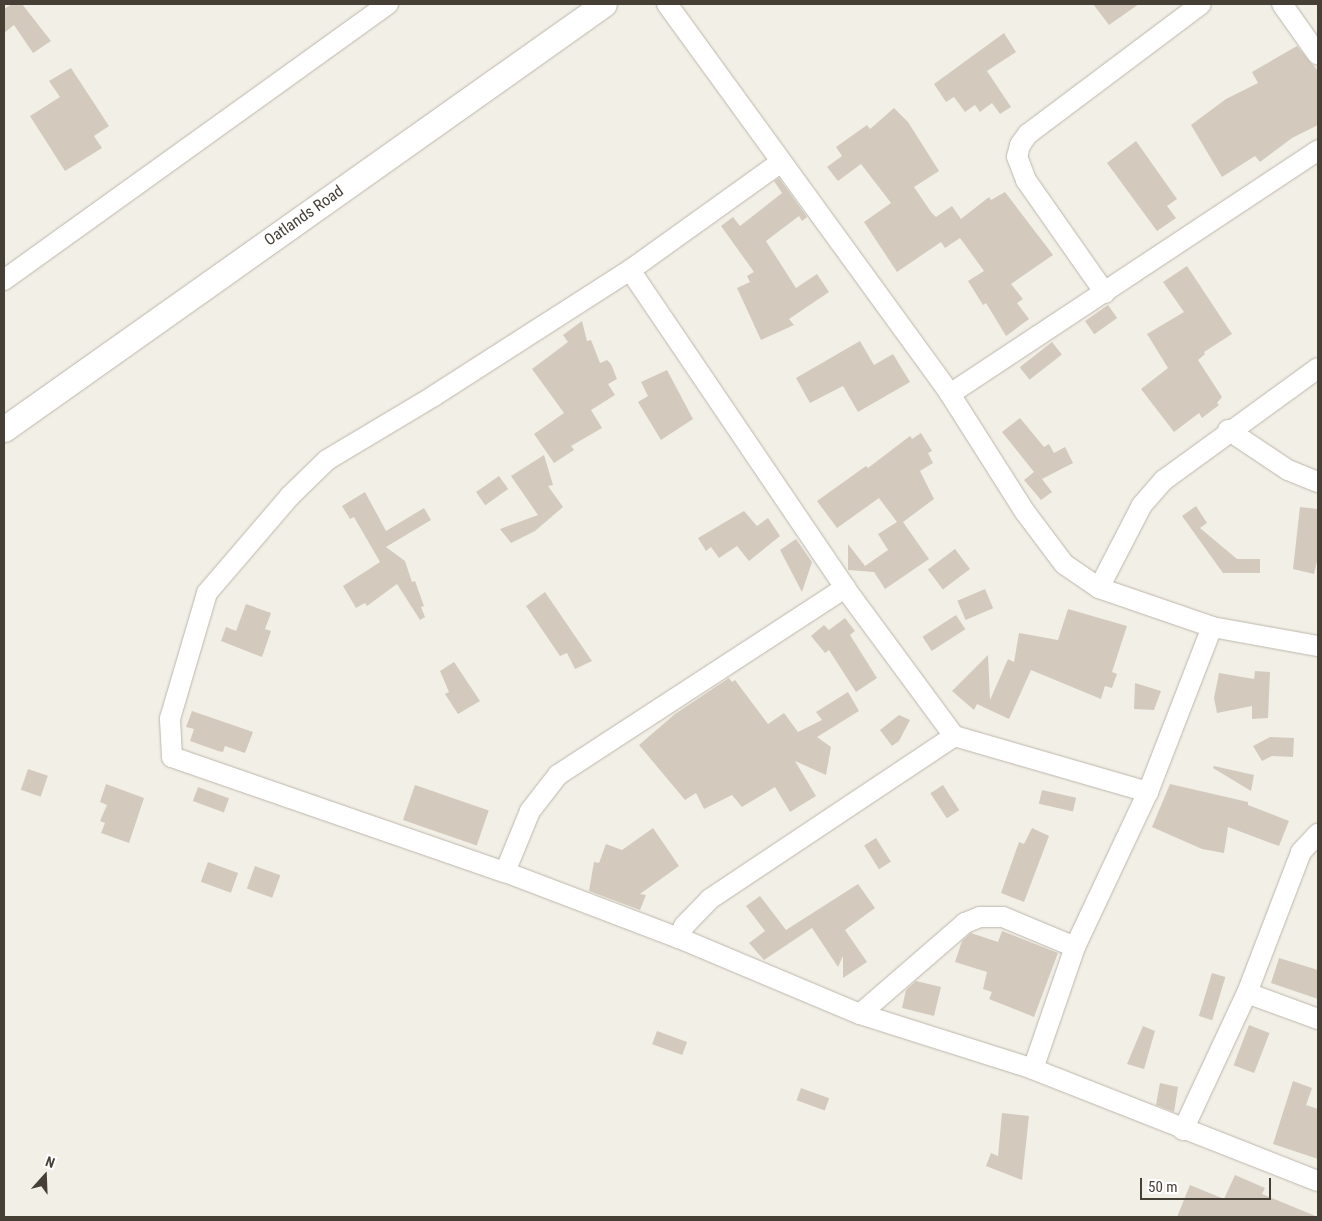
<!DOCTYPE html>
<style>
body{margin:0}
#map{position:relative;width:1322px;height:1221px;overflow:hidden;background:#f2efe7;font-family:"Roboto Condensed",sans-serif}
div>[style]{position:absolute}
.building>*{inset:0;background:#d3cabd;transform-origin:0 0}
.roads{filter:drop-shadow(0 0 1px #bdb6aa) drop-shadow(0 0 1px #bdb6aa)}
.minor>*{height:20px;margin:-10px;padding:0 10px;transform-origin:10px;border-radius:10px;background:#fff}
.tertiary>*{height:25px;margin:-12.5px;padding:0 12.5px;transform-origin:12.5px;border-radius:12.5px;background:#fff}
span{translate:-50% -50%;white-space:nowrap;text-align:center;line-height:1.15;-webkit-text-stroke:4.5px #fff;paint-order:stroke}
.street-label{font-size:16px;color:#453f36}
.frame{position:absolute;inset:0;border:5px solid #453f36;pointer-events:none}
.north{position:absolute;left:20px;top:1151px;width:50px;height:50px;-webkit-text-stroke:4px #fff;paint-order:stroke;rotate:20deg;font-size:14px;font-weight:700;line-height:20px;text-align:center;color:#453f36}
.north::after{content:'';display:block;margin:auto;width:18px;height:22px;background:#453f36;clip-path:polygon(50% 0,100% 100%,50% 72%,0 100%)}
.scale{position:absolute;left:1140px;top:1178px;width:131px;height:22px;box-sizing:border-box;border:2px solid #453f36;border-top:0;padding-left:6px;font-size:15px;line-height:18px;white-space:nowrap;color:#453f36;-webkit-text-stroke:4px #fff;paint-order:stroke}
</style>
<div id="map">
<div class="building">
<i style="clip-path:polygon(12px 4px,22px 4px,51px 41px,33px 53px,14px 25px,4px 33px,4px 9px)"></i>
<i style="clip-path:polygon(1093px 4px,1139px 4px,1109px 25px)"></i>
<i style="clip-path:polygon(1004px 33px,1016px 52px,987px 71px,1011px 107px,1000px 114px,992px 103px,980px 112px,975px 105px,965px 112px,954px 97px,946px 102px,934px 84px)"></i>
<i style="clip-path:polygon(1297px 46px,1318px 71px,1318px 125px,1292px 138px,1260px 162px,1255px 156px,1222px 177px,1191px 125px,1226px 99px,1258px 83px,1252px 72px)"></i>
<i style="clip-path:polygon(71px 68px,109px 126px,94px 136px,102px 148px,65px 171px,30px 116px,60px 97px,49px 81px)"></i>
<i style="clip-path:polygon(894px 108px,908px 122px,939px 171px,914px 187px,931px 212px,936px 217px,952px 206px,961px 219px,989px 197px,991px 200px,1005px 192px,1053px 255px,1011px 284px,1023px 299px,1017px 303px,1029px 319px,1006px 336px,986px 303px,983px 305px,968px 281px,984px 271px,960px 238px,945px 248px,941px 242px,897px 272px,864px 222px,891px 203px,861px 164px,838px 181px,827px 167px,842px 156px,836px 147px,867px 125px,870px 129px)"></i>
<i style="clip-path:polygon(1136px 141px,1177px 199px,1167px 206px,1176px 218px,1157px 231px,1107px 163px)"></i>
<i style="clip-path:polygon(779px 178px,807px 217px,802px 221px,799px 216px,766px 241px,796px 288px,817px 274px,829px 292px,789px 319px,794px 325px,761px 340px,737px 288px,750px 282px,747px 276px,754px 272px,721px 226px,733px 217px,740px 226px,782px 193px,774px 181px)"></i>
<i style="clip-path:polygon(1187px 266px,1232px 334px,1204px 352px,1205px 354px,1198px 360px,1222px 397px,1217px 403px,1219px 405px,1202px 418px,1199px 413px,1174px 432px,1141px 389px,1168px 368px,1147px 334px,1184px 312px,1163px 282px)"></i>
<i style="left:1108px;top:305px;width:16px;height:28px;rotate:55deg"></i>
<i style="clip-path:polygon(582px 321px,587px 341px,591px 340px,600px 363px,607px 360px,611px 364px,617px 379px,608px 384px,615px 395px,591px 410px,602px 428px,571px 446px,574px 450px,554px 463px,534px 434px,564px 413px,532px 369px,568px 342px,563px 335px)"></i>
<i style="clip-path:polygon(860px 341px,874px 365px,893px 354px,910px 382px,858px 412px,843px 386px,810px 403px,796px 378px)"></i>
<i style="left:1052px;top:342px;width:16px;height:41px;rotate:52deg"></i>
<i style="clip-path:polygon(667px 370px,693px 419px,661px 440px,638px 402px,648px 396px,641px 382px)"></i>
<i style="clip-path:polygon(1020px 418px,1044px 447px,1049px 444px,1054px 453px,1065px 447px,1073px 463px,1042px 479px,1052px 492px,1041px 500px,1024px 480px,1034px 472px,1002px 432px)"></i>
<i style="clip-path:polygon(921px 433px,932px 451px,928px 453px,933px 463px,920px 471px,934px 499px,903px 522px,929px 559px,885px 589px,874px 572px,848px 570px,848px 544px,865px 566px,888px 550px,878px 534px,897px 522px,879px 498px,837px 528px,817px 501px,866px 466px,868px 468px,910px 436px,912px 439px)"></i>
<i style="clip-path:polygon(544px 455px,553px 485px,548px 486px,563px 507px,535px 531px,511px 543px,500px 529px,538px 515px,511px 476px)"></i>
<i style="left:499px;top:476px;width:16px;height:28px;rotate:55deg"></i>
<i style="clip-path:polygon(365px 492px,386px 531px,424px 508px,431px 520px,386px 547px,405px 561px,412px 582px,415px 581px,424px 606px,421px 607px,425px 617px,420px 620px,397px 584px,367px 606px,365px 603px,356px 608px,343px 586px,380px 562px,354px 517px,350px 519px,342px 506px)"></i>
<i style="clip-path:polygon(1196px 506px,1207px 523px,1200px 528px,1237px 559px,1260px 559px,1260px 573px,1223px 573px,1182px 516px)"></i>
<i style="clip-path:polygon(1300px 507px,1318px 509px,1318px 557px,1314px 574px,1293px 569px)"></i>
<i style="clip-path:polygon(744px 511px,757px 526px,768px 518px,780px 536px,749px 561px,737px 546px,719px 558px,711px 547px,706px 551px,698px 538px)"></i>
<i style="clip-path:polygon(796px 539px,812px 562px,802px 592px,780px 550px)"></i>
<i style="left:955px;top:549px;width:25px;height:34px;rotate:53deg"></i>
<i style="left:985px;top:589px;width:21px;height:30px;rotate:67deg"></i>
<i style="clip-path:polygon(545px 592px,592px 661px,575px 669px,567px 653px,560px 656px,526px 606px)"></i>
<i style="clip-path:polygon(246px 604px,271px 613px,265px 629px,271px 631px,262px 657px,221px 641px,226px 627px,236px 631px)"></i>
<i style="clip-path:polygon(1068px 609px,1127px 626px,1112px 672px,1117px 674px,1112px 688px,1105px 686px,1101px 699px,1031px 670px,1009px 719px,977px 704px,974px 710px,952px 691px,988px 655px,990px 700px,1008px 659px,1014px 662px,1019px 633px,1058px 640px)"></i>
<i style="left:956px;top:615px;width:17px;height:40px;rotate:57deg"></i>
<i style="clip-path:polygon(845px 618px,855px 631px,850px 635px,877px 678px,856px 692px,829px 650px,825px 653px,811px 636px,824px 625px,829px 630px)"></i>
<i style="clip-path:polygon(454px 662px,480px 701px,458px 714px,445px 694px,449px 692px,440px 671px)"></i>
<i style="clip-path:polygon(1255px 671px,1270px 672px,1268px 718px,1252px 719px,1252px 706px,1217px 713px,1214px 698px,1219px 673px,1254px 679px)"></i>
<i style="clip-path:polygon(729px 678px,732px 682px,735px 680px,768px 724px,784px 713px,798px 732px,822px 720px,816px 712px,848px 692px,859px 711px,817px 737px,831px 747px,826px 775px,795px 761px,816px 796px,790px 812px,775px 787px,742px 807px,732px 795px,704px 809px,696px 793px,685px 800px,639px 745px,675px 714px)"></i>
<i style="clip-path:polygon(1135px 683px,1161px 691px,1154px 710px,1134px 709px)"></i>
<i style="clip-path:polygon(192px 711px,253px 732px,245px 753px,225px 746px,223px 752px,218px 751px,190px 741px,194px 729px,186px 727px)"></i>
<i style="clip-path:polygon(899px 715px,910px 720px,899px 741px,892px 746px,880px 730px)"></i>
<i style="clip-path:polygon(1270px 737px,1294px 738px,1293px 757px,1272px 756px,1262px 761px,1253px 746px)"></i>
<i style="clip-path:polygon(1214px 766px,1254px 775px,1251px 791px,1213px 768px)"></i>
<i style="left:28px;top:769px;width:21px;height:22px;rotate:19deg"></i>
<i style="clip-path:polygon(106px 784px,144px 798px,129px 843px,101px 833px,105px 823px,100px 821px,107px 805px,100px 802px)"></i>
<i style="clip-path:polygon(1170px 784px,1248px 802px,1248px 805px,1289px 821px,1279px 846px,1228px 827px,1224px 853px,1202px 849px,1152px 827px)"></i>
<i style="left:415px;top:785px;width:78px;height:37px;rotate:19deg"></i>
<i style="left:943px;top:785px;width:30px;height:15px;rotate:57deg"></i>
<i style="left:198px;top:787px;width:33px;height:15px;rotate:20deg"></i>
<i style="left:1042px;top:790px;width:35px;height:14px;rotate:13deg"></i>
<i style="clip-path:polygon(653px 828px,679px 866px,640px 894px,646px 895px,640px 910px,589px 891px,594px 862px,599px 863px,606px 844px,622px 850px)"></i>
<i style="clip-path:polygon(1032px 828px,1049px 836px,1024px 902px,1001px 893px,1019px 842px,1024px 844px)"></i>
<i style="left:876px;top:838px;width:28px;height:14px;rotate:58deg"></i>
<i style="left:208px;top:862px;width:32px;height:21px;rotate:20deg"></i>
<i style="left:255px;top:866px;width:27px;height:24px;rotate:20deg"></i>
<i style="clip-path:polygon(858px 884px,875px 908px,845px 930px,867px 962px,843px 978px,843px 956px,838px 967px,812px 928px,764px 960px,749px 943px,765px 931px,746px 906px,760px 896px,786px 930px)"></i>
<i style="clip-path:polygon(1002px 931px,1058px 953px,1034px 1017px,989px 999px,992px 992px,983px 989px,987px 972px,955px 962px,962px 941px,971px 933px,998px 942px)"></i>
<i style="clip-path:polygon(1279px 958px,1318px 970px,1318px 999px,1271px 983px)"></i>
<i style="left:1212px;top:973px;width:14px;height:45px;rotate:17deg"></i>
<i style="clip-path:polygon(916px 981px,941px 987px,934px 1016px,902px 1008px,906px 990px)"></i>
<i style="left:1249px;top:1025px;width:22px;height:43px;rotate:21deg"></i>
<i style="clip-path:polygon(1143px 1026px,1155px 1031px,1144px 1069px,1127px 1064px)"></i>
<i style="left:657px;top:1031px;width:32px;height:14px;rotate:20deg"></i>
<i style="clip-path:polygon(1293px 1081px,1312px 1088px,1306px 1105px,1318px 1109px,1318px 1159px,1273px 1144px)"></i>
<i style="clip-path:polygon(1160px 1083px,1178px 1087px,1174px 1112px,1156px 1105px)"></i>
<i style="left:801px;top:1088px;width:30px;height:13px;rotate:20deg"></i>
<i style="clip-path:polygon(1002px 1113px,1029px 1116px,1022px 1180px,986px 1166px,991px 1153px,998px 1156px)"></i>
<i style="clip-path:polygon(1235px 1175px,1265px 1188px,1262px 1194px,1318px 1217px,1177px 1217px,1190px 1185px,1224px 1199px)"></i>
</div>
<div class="roads">
<div class="minor">
<i style="left:667px;top:4px;width:482px;rotate:54deg"></i>
<i style="left:950px;top:394px;width:140px;rotate:57.6deg"></i>
<i style="left:1025px;top:512px;width:65px;rotate:53.1deg"></i>
<i style="left:1064px;top:564px;width:42px;rotate:34.4deg"></i>
<i style="left:1099px;top:588px;width:120px;rotate:19deg"></i>
<i style="left:1212px;top:627px;width:108px;rotate:10.2deg"></i>
<i style="left:1282px;top:4px;width:62px;rotate:54.8deg"></i>
<i style="left:781px;top:162px;width:186px;rotate:144.4deg"></i>
<i style="left:630px;top:270px;width:384px;rotate:55.9deg"></i>
<i style="left:845px;top:588px;width:184px;rotate:53.6deg"></i>
<i style="left:954px;top:736px;width:202px;rotate:16.1deg"></i>
<i style="left:630px;top:270px;width:233px;rotate:147.3deg"></i>
<i style="left:434px;top:396px;width:125px;rotate:149.1deg"></i>
<i style="left:327px;top:460px;width:52px;rotate:135.8deg"></i>
<i style="left:290px;top:496px;width:128px;rotate:130.6deg"></i>
<i style="left:207px;top:593px;width:131px;rotate:106.4deg"></i>
<i style="left:170px;top:719px;width:38px;rotate:87deg"></i>
<i style="left:172px;top:757px;width:352px;rotate:19.1deg"></i>
<i style="left:505px;top:872px;width:186px;rotate:20.8deg"></i>
<i style="left:679px;top:938px;width:196px;rotate:22.8deg"></i>
<i style="left:860px;top:1014px;width:182px;rotate:17.6deg"></i>
<i style="left:1033px;top:1069px;width:306px;rotate:21.5deg"></i>
<i style="left:4px;top:280px;width:473px;rotate:-35.7deg"></i>
<i style="left:1105px;top:293px;width:138px;rotate:-125deg"></i>
<i style="left:1026px;top:180px;width:25px;rotate:-111deg"></i>
<i style="left:1017px;top:157px;width:12px;rotate:-76deg"></i>
<i style="left:1020px;top:145px;width:14px;rotate:-54deg"></i>
<i style="left:1028px;top:134px;width:216px;rotate:-36.9deg"></i>
<i style="left:950px;top:394px;width:442px;rotate:-33.5deg"></i>
<i style="left:1228px;top:430px;width:72px;rotate:33.7deg"></i>
<i style="left:1288px;top:470px;width:32px;rotate:22deg"></i>
<i style="left:1099px;top:588px;width:93px;rotate:-62.6deg"></i>
<i style="left:1142px;top:505px;width:33px;rotate:-49deg"></i>
<i style="left:1164px;top:480px;width:190px;rotate:-36deg"></i>
<i style="left:505px;top:872px;width:66px;rotate:-67.7deg"></i>
<i style="left:530px;top:811px;width:46px;rotate:-52.1deg"></i>
<i style="left:558px;top:775px;width:343px;rotate:-33.1deg"></i>
<i style="left:679px;top:938px;width:13px;rotate:-67deg"></i>
<i style="left:684px;top:926px;width:37px;rotate:-46deg"></i>
<i style="left:710px;top:899px;width:293px;rotate:-33.7deg"></i>
<i style="left:1247px;top:993px;width:76px;rotate:20.1deg"></i>
<i style="left:860px;top:1014px;width:139px;rotate:-40.9deg"></i>
<i style="left:965px;top:923px;width:16px;rotate:-22deg"></i>
<i style="left:980px;top:917px;width:23px"></i>
<i style="left:1003px;top:917px;width:78px;rotate:22.6deg"></i>
<i style="left:1033px;top:1069px;width:129px;rotate:-71deg"></i>
<i style="left:1075px;top:947px;width:171px;rotate:-64.8deg"></i>
<i style="left:1148px;top:792px;width:177px;rotate:-68.8deg"></i>
<i style="left:1183px;top:1130px;width:151px;rotate:-65deg"></i>
<i style="left:1247px;top:993px;width:151px;rotate:-69deg"></i>
<i style="left:1301px;top:852px;width:25px;rotate:-47deg"></i>
</div>
<div class="tertiary">
<i style="left:4px;top:429px;width:735px;rotate:-35.31deg"></i>
</div>
</div>
<div class="street-label">
<span style="left:304px;top:216px;rotate:-35deg">Oatlands Road</span>
</div>
<div class="frame"></div>
<div class="north">N</div>
<div class="scale">50 m</div>
</div>
